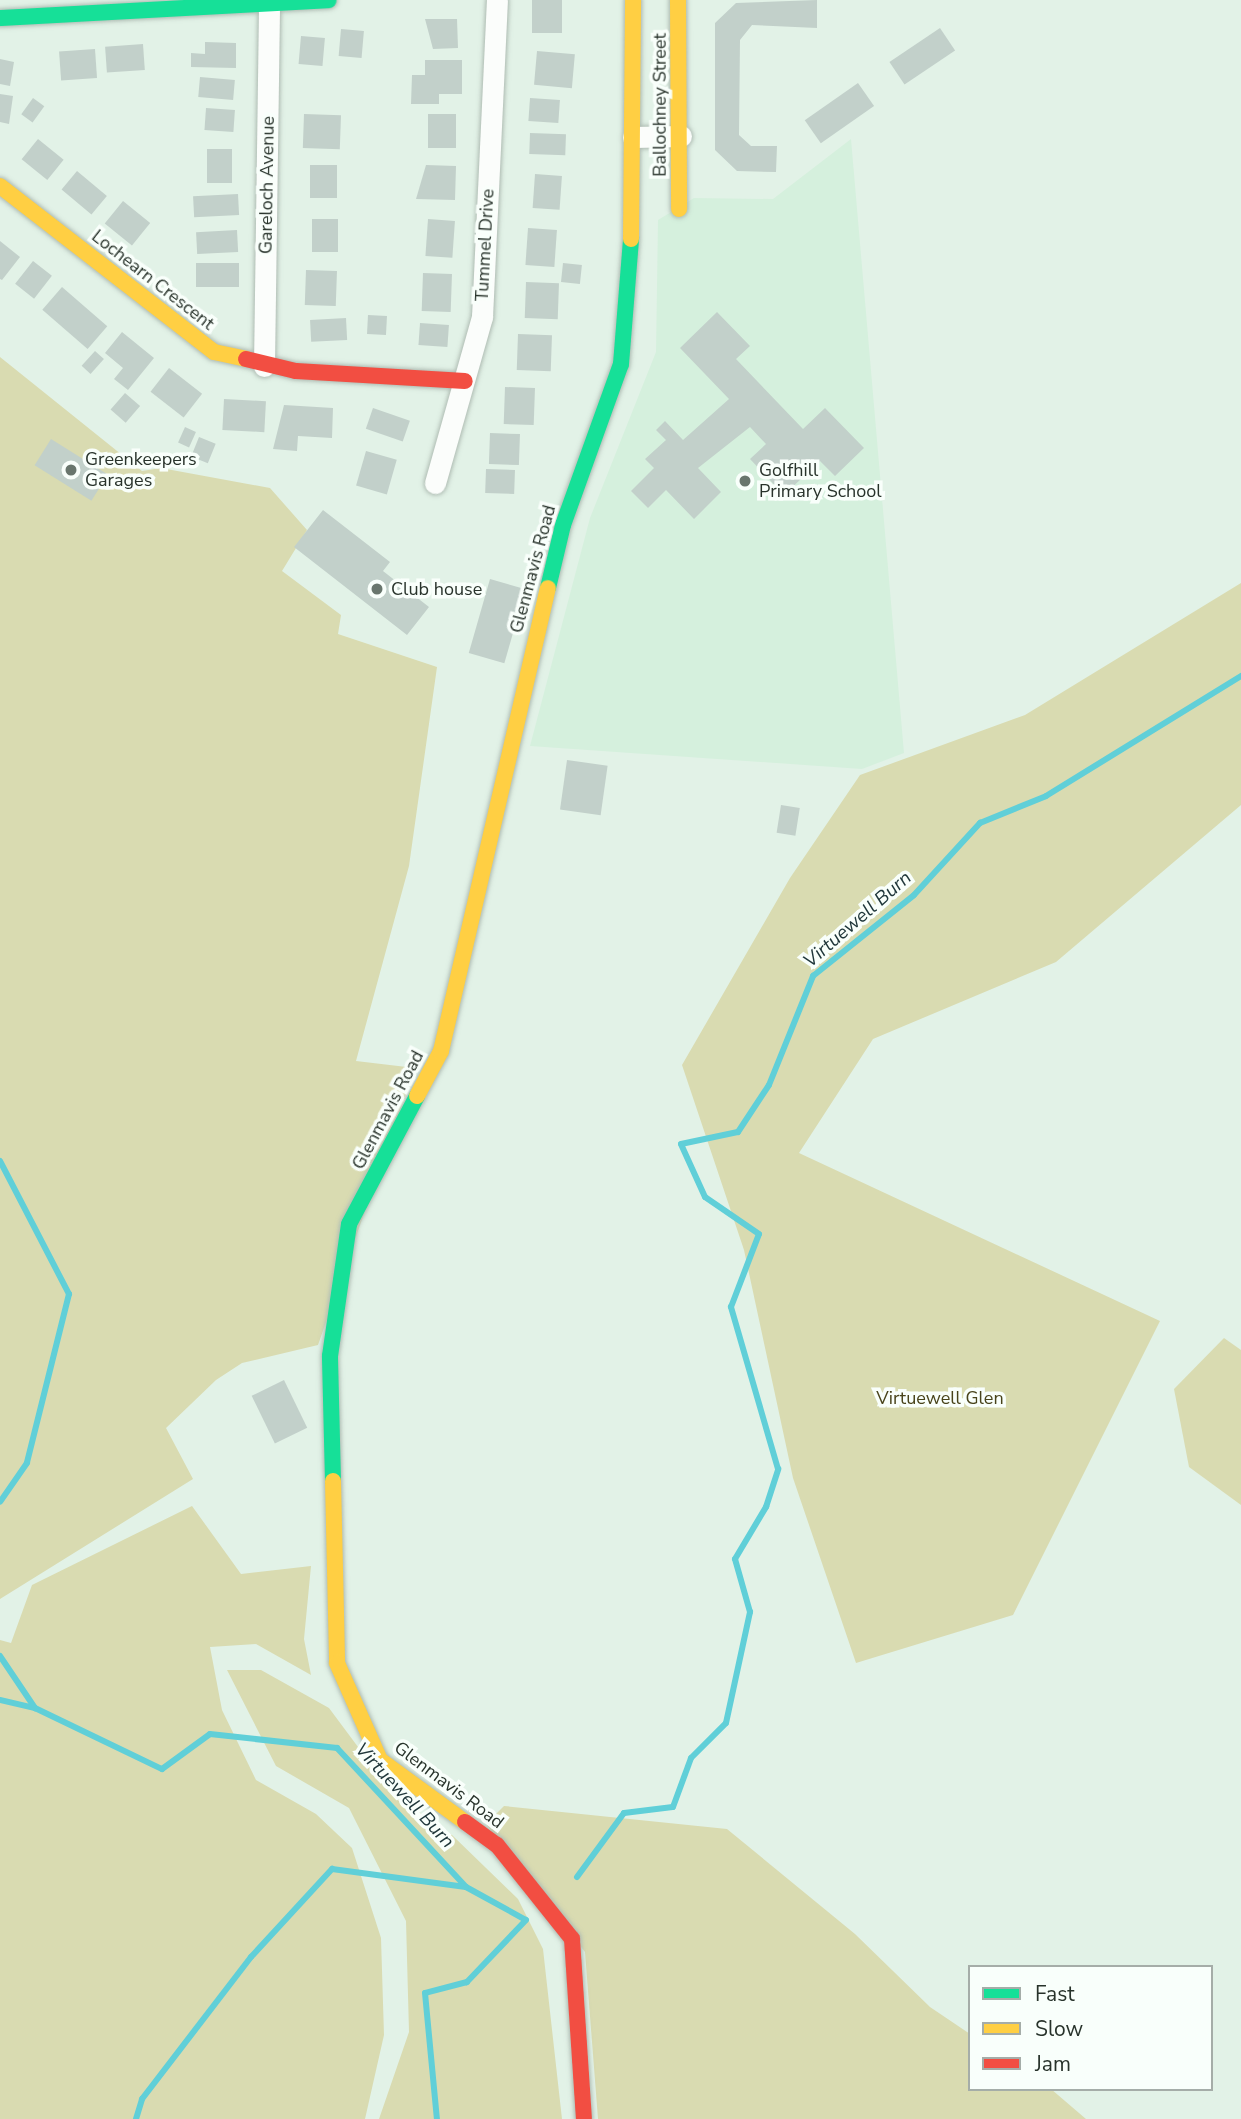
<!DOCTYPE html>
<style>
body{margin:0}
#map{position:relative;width:1241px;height:2119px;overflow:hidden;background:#e2f2e7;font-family:"Nunito Sans",sans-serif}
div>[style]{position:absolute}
.built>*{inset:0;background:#d5f0dd}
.green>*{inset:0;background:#d9dbb1}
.stream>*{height:6px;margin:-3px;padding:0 3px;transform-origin:3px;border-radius:3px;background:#60cfd8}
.building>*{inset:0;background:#c2d0ca;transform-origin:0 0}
.roads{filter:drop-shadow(0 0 2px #afbcb3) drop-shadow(0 0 2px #afbcb3)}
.street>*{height:21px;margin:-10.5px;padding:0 10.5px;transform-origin:10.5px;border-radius:10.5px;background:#fbfdfb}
.fast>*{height:16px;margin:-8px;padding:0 8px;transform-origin:8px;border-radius:8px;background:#16e098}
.slow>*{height:16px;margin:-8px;padding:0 8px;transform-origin:8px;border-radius:8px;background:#ffcf43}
.jam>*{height:16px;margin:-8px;padding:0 8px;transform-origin:8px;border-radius:8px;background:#f24e42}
.dots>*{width:19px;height:19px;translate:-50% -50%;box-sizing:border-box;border:4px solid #f9fffb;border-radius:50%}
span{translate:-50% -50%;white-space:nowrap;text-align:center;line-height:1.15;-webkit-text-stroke:7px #f9fffb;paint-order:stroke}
.street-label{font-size:18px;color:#28332b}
.poi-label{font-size:18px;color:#28332b}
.left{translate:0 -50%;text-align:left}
.park-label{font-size:18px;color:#48431a}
.water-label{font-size:19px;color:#20373a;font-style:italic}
.legend{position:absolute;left:968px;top:1965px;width:245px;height:126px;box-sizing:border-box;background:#f9fffb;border:2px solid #a5ada8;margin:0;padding:9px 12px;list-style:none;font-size:21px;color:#28332b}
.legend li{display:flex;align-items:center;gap:14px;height:35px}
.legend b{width:35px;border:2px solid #a5ada8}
</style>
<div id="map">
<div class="built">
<i style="clip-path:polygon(851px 139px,904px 753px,862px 769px,530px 746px,590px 518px,656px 352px,658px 220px,694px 198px,773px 199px)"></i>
</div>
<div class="green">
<i style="clip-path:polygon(0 357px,142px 471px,161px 468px,270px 488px,307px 530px,282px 571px,341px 615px,338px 634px,437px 667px,409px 866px,356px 1061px,415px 1068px,318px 1345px,242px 1363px,216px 1380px,166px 1428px,193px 1479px,0 1599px)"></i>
<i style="clip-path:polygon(1241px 583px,1241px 805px,1056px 962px,873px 1039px,799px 1153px,1160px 1321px,1013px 1615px,856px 1663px,793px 1478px,744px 1250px,682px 1065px,790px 878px,860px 775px,1025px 715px)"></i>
<i style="clip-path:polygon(1224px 1338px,1241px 1350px,1241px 1505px,1189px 1467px,1174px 1389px)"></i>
<i style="clip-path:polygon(192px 1506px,241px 1574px,311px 1566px,304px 1639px,311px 1675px,256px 1644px,210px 1647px,222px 1710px,256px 1780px,316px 1814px,352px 1848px,381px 1938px,384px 2035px,365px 2119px,0 2119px,0 1640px,11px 1643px,32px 1585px)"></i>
<i style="clip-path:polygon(227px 1670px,261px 1670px,329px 1708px,393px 1794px,452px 1835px,518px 1899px,543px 1949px,562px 2119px,379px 2119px,409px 2032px,406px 1921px,349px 1808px,276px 1766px)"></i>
<i style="clip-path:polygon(504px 1806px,727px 1829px,855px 1934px,930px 2007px,970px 2034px,970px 2089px,1051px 2089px,1086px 2119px,598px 2119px,585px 1952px,486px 1824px)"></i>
</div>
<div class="stream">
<i style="left:0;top:1161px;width:150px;rotate:62.6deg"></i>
<i style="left:69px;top:1294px;width:174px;rotate:104deg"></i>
<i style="left:27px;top:1463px;width:47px;rotate:124.7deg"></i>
<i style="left:0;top:1656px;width:63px;rotate:56.1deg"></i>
<i style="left:35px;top:1708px;width:141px;rotate:25.7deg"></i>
<i style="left:162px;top:1769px;width:59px;rotate:-36.1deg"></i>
<i style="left:210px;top:1734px;width:128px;rotate:6.3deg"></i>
<i style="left:337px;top:1748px;width:190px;rotate:47.1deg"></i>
<i style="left:466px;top:1887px;width:68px;rotate:28.8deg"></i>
<i style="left:526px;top:1920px;width:86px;rotate:133.6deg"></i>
<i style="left:467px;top:1982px;width:43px;rotate:165.3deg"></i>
<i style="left:425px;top:1993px;width:127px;rotate:84.6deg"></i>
<i style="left:0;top:1700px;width:36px;rotate:13deg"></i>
<i style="left:577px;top:1877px;width:79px;rotate:-53.7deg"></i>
<i style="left:624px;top:1813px;width:49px;rotate:-7deg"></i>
<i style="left:673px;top:1807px;width:52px;rotate:-69.8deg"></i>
<i style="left:691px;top:1758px;width:49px;rotate:-45deg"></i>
<i style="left:726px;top:1723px;width:114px;rotate:-77.8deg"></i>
<i style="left:750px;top:1612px;width:55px;rotate:-105.8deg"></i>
<i style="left:735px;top:1559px;width:61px;rotate:-59.2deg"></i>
<i style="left:766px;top:1507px;width:40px;rotate:-72deg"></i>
<i style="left:778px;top:1469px;width:169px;rotate:-106.2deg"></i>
<i style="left:731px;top:1307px;width:78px;rotate:-69deg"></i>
<i style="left:759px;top:1234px;width:65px;rotate:-145.6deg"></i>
<i style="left:705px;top:1197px;width:58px;rotate:-114.4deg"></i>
<i style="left:681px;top:1144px;width:58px;rotate:-11.9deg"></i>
<i style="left:738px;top:1132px;width:56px;rotate:-56.6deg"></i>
<i style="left:769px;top:1085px;width:118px;rotate:-68deg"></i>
<i style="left:813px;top:976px;width:129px;rotate:-38.7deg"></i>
<i style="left:914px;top:895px;width:98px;rotate:-47.5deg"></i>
<i style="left:980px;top:823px;width:71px;rotate:-22.2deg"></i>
<i style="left:1046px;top:796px;width:229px;rotate:-31.6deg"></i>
<i style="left:136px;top:2119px;width:21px;rotate:-73deg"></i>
<i style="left:142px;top:2099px;width:179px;rotate:-52.5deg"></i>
<i style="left:251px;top:1957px;width:120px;rotate:-47.4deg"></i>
<i style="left:332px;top:1869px;width:135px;rotate:7.7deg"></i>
</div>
<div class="building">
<i style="left:532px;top:0;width:30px;height:33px"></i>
<i style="clip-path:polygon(817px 0,817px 28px,752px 25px,740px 40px,739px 135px,751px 146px,777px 146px,776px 172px,737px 171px,715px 150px,715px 23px,736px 3px)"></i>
<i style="clip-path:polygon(425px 19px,457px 19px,458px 48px,433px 49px)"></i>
<i style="left:940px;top:28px;width:27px;height:61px;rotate:56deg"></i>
<i style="left:341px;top:29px;width:23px;height:27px;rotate:5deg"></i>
<i style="left:301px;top:36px;width:24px;height:28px;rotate:5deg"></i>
<i style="clip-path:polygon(205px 42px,236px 43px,236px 68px,191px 67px,191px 53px,205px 54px)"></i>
<i style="left:143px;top:44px;width:26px;height:38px;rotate:86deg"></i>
<i style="left:95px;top:49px;width:29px;height:36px;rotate:86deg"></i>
<i style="left:537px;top:51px;width:38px;height:34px;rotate:5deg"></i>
<i style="clip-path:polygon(0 59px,14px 62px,10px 86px,0 84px)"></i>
<i style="clip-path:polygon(425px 60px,462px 60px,462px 94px,439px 94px,439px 104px,411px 104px,412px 75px,425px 75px)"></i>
<i style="left:200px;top:77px;width:35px;height:20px;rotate:5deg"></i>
<i style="left:858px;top:83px;width:28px;height:65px;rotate:55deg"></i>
<i style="clip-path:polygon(0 94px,13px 96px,9px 124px,0 122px)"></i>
<i style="left:33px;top:98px;width:14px;height:20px;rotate:36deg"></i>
<i style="left:530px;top:98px;width:30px;height:23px;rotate:4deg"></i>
<i style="left:206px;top:108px;width:29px;height:22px;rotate:4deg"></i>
<i style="left:304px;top:114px;width:37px;height:34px;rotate:2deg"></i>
<i style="left:428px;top:114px;width:28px;height:34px"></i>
<i style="left:530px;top:133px;width:36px;height:21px;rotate:2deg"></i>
<i style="left:38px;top:139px;width:33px;height:26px;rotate:39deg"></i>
<i style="left:207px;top:149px;width:25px;height:34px"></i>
<i style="left:310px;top:165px;width:27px;height:33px"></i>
<i style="clip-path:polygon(426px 165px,456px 166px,455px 200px,416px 199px)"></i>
<i style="left:77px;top:171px;width:39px;height:24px;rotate:40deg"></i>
<i style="left:535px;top:174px;width:27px;height:34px;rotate:4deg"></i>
<i style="left:238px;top:194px;width:21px;height:45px;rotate:87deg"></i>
<i style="left:123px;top:201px;width:35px;height:29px;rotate:39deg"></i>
<i style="left:312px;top:219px;width:26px;height:33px"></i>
<i style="left:428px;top:219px;width:27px;height:37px;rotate:4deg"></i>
<i style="left:528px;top:228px;width:29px;height:37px;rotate:4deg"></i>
<i style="left:237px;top:230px;width:22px;height:41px;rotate:87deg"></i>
<i style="clip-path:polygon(0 241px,20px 257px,2px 280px,0 279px)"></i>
<i style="left:33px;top:261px;width:24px;height:29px;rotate:38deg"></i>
<i style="left:196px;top:263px;width:43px;height:24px"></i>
<i style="left:563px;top:263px;width:19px;height:19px;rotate:6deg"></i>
<i style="left:306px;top:270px;width:31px;height:35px;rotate:2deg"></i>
<i style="left:423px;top:273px;width:29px;height:38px;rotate:2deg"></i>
<i style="left:526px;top:282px;width:33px;height:36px;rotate:2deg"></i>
<i style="left:62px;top:287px;width:60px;height:30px;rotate:41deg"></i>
<i style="clip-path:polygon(717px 312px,750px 346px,736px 359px,803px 429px,825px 408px,864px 448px,835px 476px,820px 461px,784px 495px,750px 459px,766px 444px,750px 427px,698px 468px,721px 492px,694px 519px,666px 490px,648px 508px,631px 491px,654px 468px,645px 459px,666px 440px,656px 430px,665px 421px,683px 440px,729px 399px,680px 348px)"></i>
<i style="left:368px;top:315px;width:19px;height:19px;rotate:3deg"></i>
<i style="left:346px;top:318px;width:22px;height:36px;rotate:87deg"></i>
<i style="left:420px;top:323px;width:29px;height:22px;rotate:4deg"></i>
<i style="clip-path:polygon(122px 332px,154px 358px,128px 390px,114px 379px,123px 368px,105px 353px)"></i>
<i style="left:518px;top:334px;width:34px;height:36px;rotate:2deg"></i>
<i style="left:95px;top:351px;width:12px;height:20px;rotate:42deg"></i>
<i style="left:169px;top:368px;width:42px;height:30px;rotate:38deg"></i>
<i style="left:505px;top:387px;width:30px;height:37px;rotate:2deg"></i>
<i style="left:125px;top:393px;width:20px;height:22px;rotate:41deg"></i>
<i style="left:224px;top:399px;width:42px;height:31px;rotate:3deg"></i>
<i style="clip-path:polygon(284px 405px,333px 408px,332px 438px,298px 436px,297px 451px,273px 449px)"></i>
<i style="left:373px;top:408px;width:39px;height:22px;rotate:19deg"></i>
<i style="left:185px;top:427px;width:12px;height:17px;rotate:24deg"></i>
<i style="left:490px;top:433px;width:30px;height:31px;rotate:2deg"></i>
<i style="left:199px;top:437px;width:18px;height:21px;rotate:22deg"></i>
<i style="left:51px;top:439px;width:67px;height:31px;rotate:32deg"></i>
<i style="left:366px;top:451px;width:32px;height:36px;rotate:16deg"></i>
<i style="left:486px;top:469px;width:29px;height:24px;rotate:2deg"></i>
<i style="clip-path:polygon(323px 510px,390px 562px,383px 571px,429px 607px,407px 635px,294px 547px)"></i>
<i style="left:490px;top:579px;width:37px;height:77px;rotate:16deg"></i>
<i style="left:567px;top:760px;width:41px;height:50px;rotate:8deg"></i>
<i style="left:781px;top:805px;width:19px;height:28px;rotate:9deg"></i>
<i style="left:284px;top:1380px;width:53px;height:36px;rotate:64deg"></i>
</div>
<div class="roads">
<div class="street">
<i style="left:633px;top:137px;width:48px;rotate:-1.2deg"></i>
<i style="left:264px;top:366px;width:362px;rotate:-89.2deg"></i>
<i style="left:435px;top:483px;width:173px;rotate:-74.2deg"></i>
<i style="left:482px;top:317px;width:317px;rotate:-87.3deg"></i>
</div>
<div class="fast">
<i style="left:0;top:18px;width:329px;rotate:-3.1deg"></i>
<i style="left:548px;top:588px;width:65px;rotate:-76.6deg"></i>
<i style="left:563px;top:525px;width:171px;rotate:-70.2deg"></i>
<i style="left:621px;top:364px;width:125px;rotate:-85.4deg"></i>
<i style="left:333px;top:1481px;width:125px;rotate:-91.4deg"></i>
<i style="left:330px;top:1356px;width:133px;rotate:-81.8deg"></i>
<i style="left:349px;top:1224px;width:145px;rotate:-62deg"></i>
</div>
<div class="slow">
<i style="left:678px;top:0;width:209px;rotate:89.7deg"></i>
<i style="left:0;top:186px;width:271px;rotate:37.8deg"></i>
<i style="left:214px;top:352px;width:33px;rotate:12deg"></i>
<i style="left:631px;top:239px;width:239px;rotate:-89.5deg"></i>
<i style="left:417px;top:1096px;width:51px;rotate:-61.9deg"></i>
<i style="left:441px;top:1051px;width:475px;rotate:-77deg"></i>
<i style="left:333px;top:1481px;width:182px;rotate:88.7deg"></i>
<i style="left:337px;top:1663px;width:106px;rotate:66.1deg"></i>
<i style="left:380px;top:1760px;width:105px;rotate:36.1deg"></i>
</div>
<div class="jam">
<i style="left:246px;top:359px;width:51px;rotate:13.5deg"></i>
<i style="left:296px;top:371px;width:169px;rotate:3.4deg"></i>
<i style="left:465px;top:1822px;width:39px;rotate:36deg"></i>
<i style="left:497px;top:1845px;width:120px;rotate:51.4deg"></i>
<i style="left:572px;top:1939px;width:180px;rotate:86.2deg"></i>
</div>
</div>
<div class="dots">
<i style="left:71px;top:470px;background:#69766d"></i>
<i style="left:745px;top:481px;background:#69766d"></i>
<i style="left:377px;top:589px;background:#69766d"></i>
</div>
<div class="street-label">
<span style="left:660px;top:105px;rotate:-90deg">Ballochney Street</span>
<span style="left:267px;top:185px;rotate:-89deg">Gareloch Avenue</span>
<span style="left:485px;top:245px;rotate:-87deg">Tummel Drive</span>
<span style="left:153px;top:280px;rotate:38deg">Lochearn Crescent</span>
<span style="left:533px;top:569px;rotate:-75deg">Glenmavis Road</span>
<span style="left:388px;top:1110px;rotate:-62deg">Glenmavis Road</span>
<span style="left:449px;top:1785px;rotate:37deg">Glenmavis Road</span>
</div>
<div class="poi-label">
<span class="left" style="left:85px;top:470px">Greenkeepers<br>Garages</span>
<span class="left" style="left:759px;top:481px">Golfhill<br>Primary School</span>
<span class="left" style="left:391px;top:589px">Club house</span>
</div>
<div class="park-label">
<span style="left:940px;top:1398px">Virtuewell Glen</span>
</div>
<div class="water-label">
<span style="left:858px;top:920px;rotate:-41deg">Virtuewell Burn</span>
<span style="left:404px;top:1796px;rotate:47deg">Virtuewell Burn</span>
</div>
<ul class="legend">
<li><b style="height:9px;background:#16e098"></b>Fast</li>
<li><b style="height:9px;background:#ffcf43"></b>Slow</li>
<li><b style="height:9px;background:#f24e42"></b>Jam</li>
</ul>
</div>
